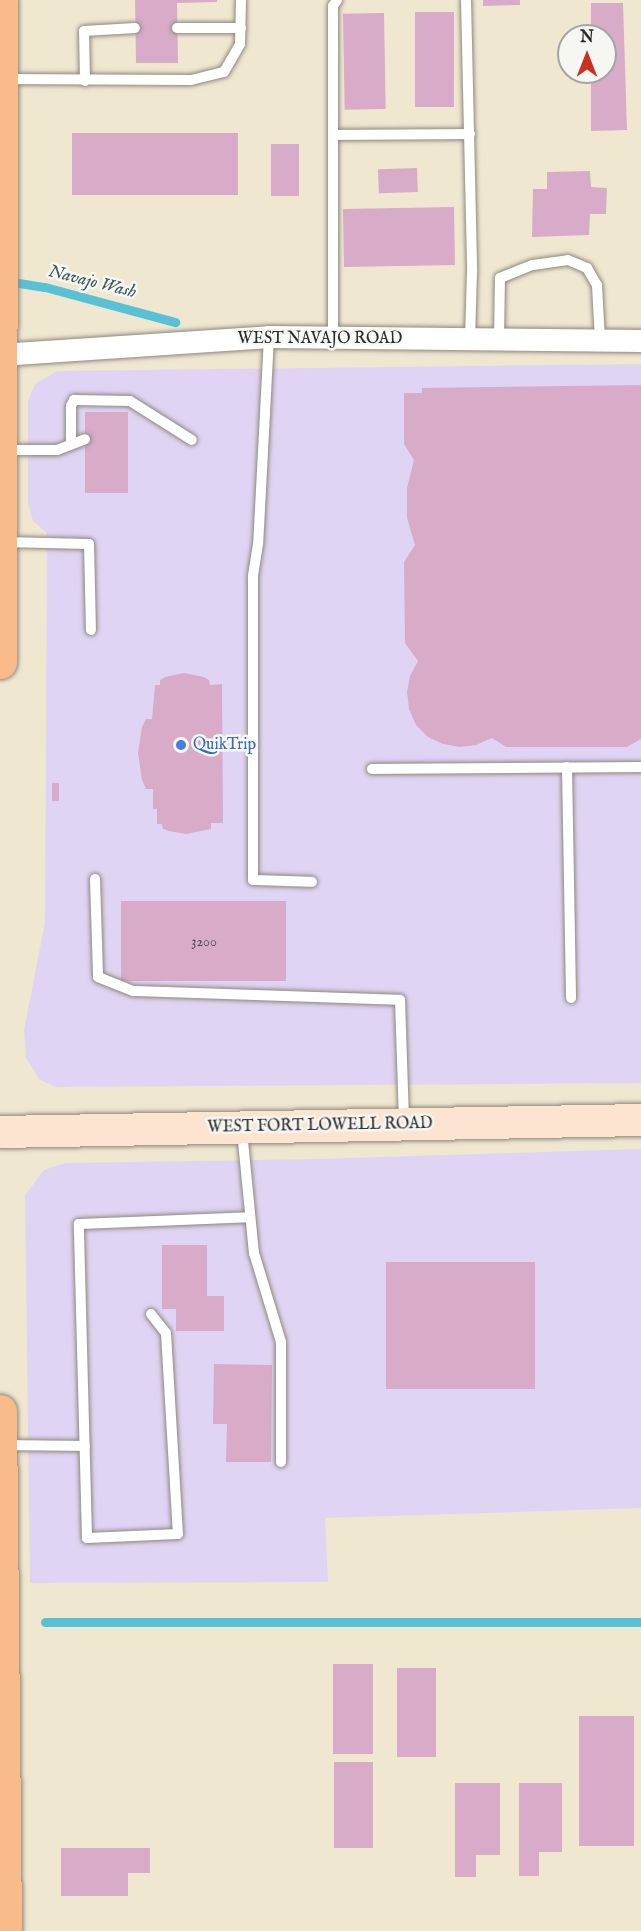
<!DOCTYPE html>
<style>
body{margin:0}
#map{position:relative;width:641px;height:1931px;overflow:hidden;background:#f0e7d1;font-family:"IM FELL English",serif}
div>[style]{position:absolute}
.built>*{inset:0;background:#e0d4f4}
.stream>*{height:9px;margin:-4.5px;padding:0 4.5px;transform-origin:4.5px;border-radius:4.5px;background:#58c1d5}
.building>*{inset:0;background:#d8abc9;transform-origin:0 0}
.roads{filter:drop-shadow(0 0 2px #8e897e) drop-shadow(0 0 2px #8e897e)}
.lane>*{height:10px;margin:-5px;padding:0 5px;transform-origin:5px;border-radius:5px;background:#fff}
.street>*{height:22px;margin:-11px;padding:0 11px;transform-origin:11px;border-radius:11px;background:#fff}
.secondary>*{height:32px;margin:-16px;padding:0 16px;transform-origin:16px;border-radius:16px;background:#fde4d1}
.highway>*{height:33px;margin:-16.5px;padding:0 16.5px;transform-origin:16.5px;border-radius:16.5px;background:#fabb8b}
.dots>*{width:16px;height:16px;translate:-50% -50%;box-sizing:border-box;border:3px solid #f6f6f2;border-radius:50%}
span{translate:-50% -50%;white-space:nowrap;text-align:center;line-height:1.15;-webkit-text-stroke:5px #f6f6f2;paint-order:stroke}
.number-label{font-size:14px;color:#564b52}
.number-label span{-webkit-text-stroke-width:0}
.street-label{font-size:16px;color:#2b2b2b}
.shop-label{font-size:16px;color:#366cbe}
.left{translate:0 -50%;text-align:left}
.water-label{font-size:18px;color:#38585e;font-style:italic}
.north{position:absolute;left:557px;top:24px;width:60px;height:60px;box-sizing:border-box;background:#f6f6f2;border:2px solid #a5a5a2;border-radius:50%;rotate:0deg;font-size:16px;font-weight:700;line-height:24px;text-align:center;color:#2b2b2b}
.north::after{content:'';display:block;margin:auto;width:21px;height:27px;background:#c8321e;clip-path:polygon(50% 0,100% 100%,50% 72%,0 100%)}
</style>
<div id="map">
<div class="built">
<i style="clip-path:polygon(641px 364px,641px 1083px,57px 1087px,40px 1080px,26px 1058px,24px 1030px,45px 922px,47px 533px,33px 521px,28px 503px,28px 401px,35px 384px,57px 371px)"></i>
<i style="clip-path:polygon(641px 1149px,641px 1508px,325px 1518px,328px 1582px,30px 1583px,25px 1195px,44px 1170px,65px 1163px,318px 1159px)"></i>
</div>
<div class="stream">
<i style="left:6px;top:281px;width:39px;rotate:9deg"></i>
<i style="left:45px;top:287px;width:135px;rotate:15.1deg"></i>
<i style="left:45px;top:1622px;width:596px"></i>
</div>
<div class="building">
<i style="clip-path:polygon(135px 0,217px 0,217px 2px,177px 3px,178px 63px,136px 63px)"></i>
<i style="clip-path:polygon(483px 0,520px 0,520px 5px,483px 6px)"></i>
<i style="clip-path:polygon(591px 3px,623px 3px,627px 130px,591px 131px,591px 72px,605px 72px,605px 36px,591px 36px)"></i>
<i style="left:415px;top:12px;width:39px;height:95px"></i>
<i style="left:384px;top:13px;width:96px;height:41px;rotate:89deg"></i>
<i style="left:72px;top:133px;width:166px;height:62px"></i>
<i style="left:299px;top:144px;width:52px;height:28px;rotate:90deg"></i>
<i style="left:417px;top:168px;width:24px;height:39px;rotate:88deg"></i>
<i style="clip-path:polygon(590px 171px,591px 187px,607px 188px,606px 214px,590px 214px,589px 235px,532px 237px,533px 189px,547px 189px,547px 172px)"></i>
<i style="left:454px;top:207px;width:58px;height:111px;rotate:89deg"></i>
<i style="clip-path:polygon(641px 385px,641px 739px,627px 747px,506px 747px,492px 738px,476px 745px,460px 747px,443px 744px,428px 737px,416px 725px,409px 709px,407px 692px,410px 676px,418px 661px,405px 643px,404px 562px,415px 545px,407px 518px,407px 488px,414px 460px,404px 444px,404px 393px,422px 393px,422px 388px)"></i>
<i style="left:85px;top:412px;width:43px;height:81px"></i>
<i style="clip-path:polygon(184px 673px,204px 677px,209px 680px,210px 685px,222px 684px,223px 823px,211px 823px,211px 829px,186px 834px,169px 831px,163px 829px,162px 824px,157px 824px,157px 809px,153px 809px,153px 789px,146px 789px,142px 780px,138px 753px,142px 727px,146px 719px,152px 719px,155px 685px,160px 685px,160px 680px,165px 677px)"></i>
<i style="left:52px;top:783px;width:7px;height:18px"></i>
<i style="left:286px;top:901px;width:80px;height:165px;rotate:90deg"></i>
<i style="clip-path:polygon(162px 1245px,207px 1245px,207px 1296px,224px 1296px,224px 1331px,176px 1331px,176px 1309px,162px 1309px)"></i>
<i style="left:386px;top:1262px;width:149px;height:127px"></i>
<i style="clip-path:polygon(214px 1364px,272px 1365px,271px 1462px,226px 1462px,227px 1424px,213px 1424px)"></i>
<i style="left:333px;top:1664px;width:40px;height:90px"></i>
<i style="left:397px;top:1668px;width:39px;height:89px"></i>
<i style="left:579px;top:1716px;width:55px;height:130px"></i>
<i style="left:334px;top:1762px;width:39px;height:86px"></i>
<i style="clip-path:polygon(455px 1783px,500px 1783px,500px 1855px,476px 1855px,476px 1877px,455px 1877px)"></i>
<i style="clip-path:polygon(519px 1783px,562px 1783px,562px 1852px,539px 1852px,539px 1876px,519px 1876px)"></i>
<i style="clip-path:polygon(61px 1848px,150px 1848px,150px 1873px,128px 1873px,128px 1896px,61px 1896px)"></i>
</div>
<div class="roads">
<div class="lane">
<i style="left:466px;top:0;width:272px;rotate:88.7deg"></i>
<i style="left:472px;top:272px;width:67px;rotate:91.7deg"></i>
<i style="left:177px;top:28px;width:64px"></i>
<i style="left:5px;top:79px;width:186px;rotate:0.3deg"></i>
<i style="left:191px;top:80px;width:34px;rotate:-14deg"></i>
<i style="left:224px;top:72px;width:32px;rotate:-60deg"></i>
<i style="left:240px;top:44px;width:44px;rotate:-88.7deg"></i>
<i style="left:85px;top:81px;width:50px;rotate:-91.1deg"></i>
<i style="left:84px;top:31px;width:51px;rotate:-3.4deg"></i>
<i style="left:334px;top:135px;width:136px;rotate:-0.4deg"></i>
<i style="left:269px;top:337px;width:207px;rotate:93deg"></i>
<i style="left:258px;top:544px;width:33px;rotate:99deg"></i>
<i style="left:253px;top:577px;width:303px;rotate:90deg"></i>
<i style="left:253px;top:880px;width:59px;rotate:1.9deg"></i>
<i style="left:333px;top:337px;width:331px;rotate:-90deg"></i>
<i style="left:333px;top:6px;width:7px;rotate:-56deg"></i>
<i style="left:499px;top:339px;width:61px;rotate:-89.1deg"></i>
<i style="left:500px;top:278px;width:35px;rotate:-22deg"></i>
<i style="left:533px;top:265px;width:35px;rotate:-8deg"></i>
<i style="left:568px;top:260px;width:21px;rotate:23deg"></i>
<i style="left:587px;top:268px;width:20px;rotate:60deg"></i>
<i style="left:597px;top:285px;width:55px;rotate:86.9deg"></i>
<i style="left:71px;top:444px;width:38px;rotate:-90deg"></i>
<i style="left:71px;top:406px;width:7px;rotate:-63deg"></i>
<i style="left:74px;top:400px;width:56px;rotate:1deg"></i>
<i style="left:130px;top:401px;width:73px;rotate:32.2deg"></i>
<i style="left:3px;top:450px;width:54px"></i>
<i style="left:57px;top:450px;width:30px;rotate:-21deg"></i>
<i style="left:4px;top:542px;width:85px;rotate:1.3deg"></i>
<i style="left:89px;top:544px;width:86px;rotate:88.7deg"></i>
<i style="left:567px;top:767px;width:231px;rotate:89deg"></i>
<i style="left:372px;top:769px;width:269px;rotate:-0.4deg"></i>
<i style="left:95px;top:879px;width:98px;rotate:88.2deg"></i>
<i style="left:98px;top:977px;width:38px;rotate:22deg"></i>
<i style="left:133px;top:991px;width:267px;rotate:1.9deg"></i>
<i style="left:400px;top:1000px;width:121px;rotate:88.1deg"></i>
<i style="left:242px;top:1131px;width:123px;rotate:84.4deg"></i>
<i style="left:254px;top:1253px;width:93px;rotate:73.1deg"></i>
<i style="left:281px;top:1342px;width:120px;rotate:90deg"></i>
<i style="left:151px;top:1314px;width:24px;rotate:52deg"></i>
<i style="left:166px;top:1333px;width:201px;rotate:86.6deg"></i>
<i style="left:178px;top:1534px;width:91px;rotate:177.5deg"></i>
<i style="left:87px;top:1538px;width:314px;rotate:-91.5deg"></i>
<i style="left:79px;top:1224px;width:171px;rotate:-2.3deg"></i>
<i style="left:4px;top:1445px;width:81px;rotate:0.7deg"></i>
</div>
<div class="street">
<i style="left:0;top:355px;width:270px;rotate:-3.8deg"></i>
<i style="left:269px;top:337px;width:372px;rotate:0.6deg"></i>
</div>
<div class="secondary">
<i style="left:0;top:1132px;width:641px;rotate:-1.07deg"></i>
</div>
<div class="highway">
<i style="left:0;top:662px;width:662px;rotate:-89.91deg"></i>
<i style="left:0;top:1411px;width:520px;rotate:89.45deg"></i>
</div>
</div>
<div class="dots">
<i style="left:181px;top:745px;background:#3f7fe0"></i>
</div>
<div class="number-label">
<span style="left:204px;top:942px">3200</span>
</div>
<div class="street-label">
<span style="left:320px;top:339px">WEST NAVAJO ROAD</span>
<span style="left:320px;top:1126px;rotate:-1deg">WEST FORT LOWELL ROAD</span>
</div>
<div class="shop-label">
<span class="left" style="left:193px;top:745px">QuikTrip</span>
</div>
<div class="water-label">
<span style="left:92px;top:283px;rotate:14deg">Navajo Wash</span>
</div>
<div class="north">N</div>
</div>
